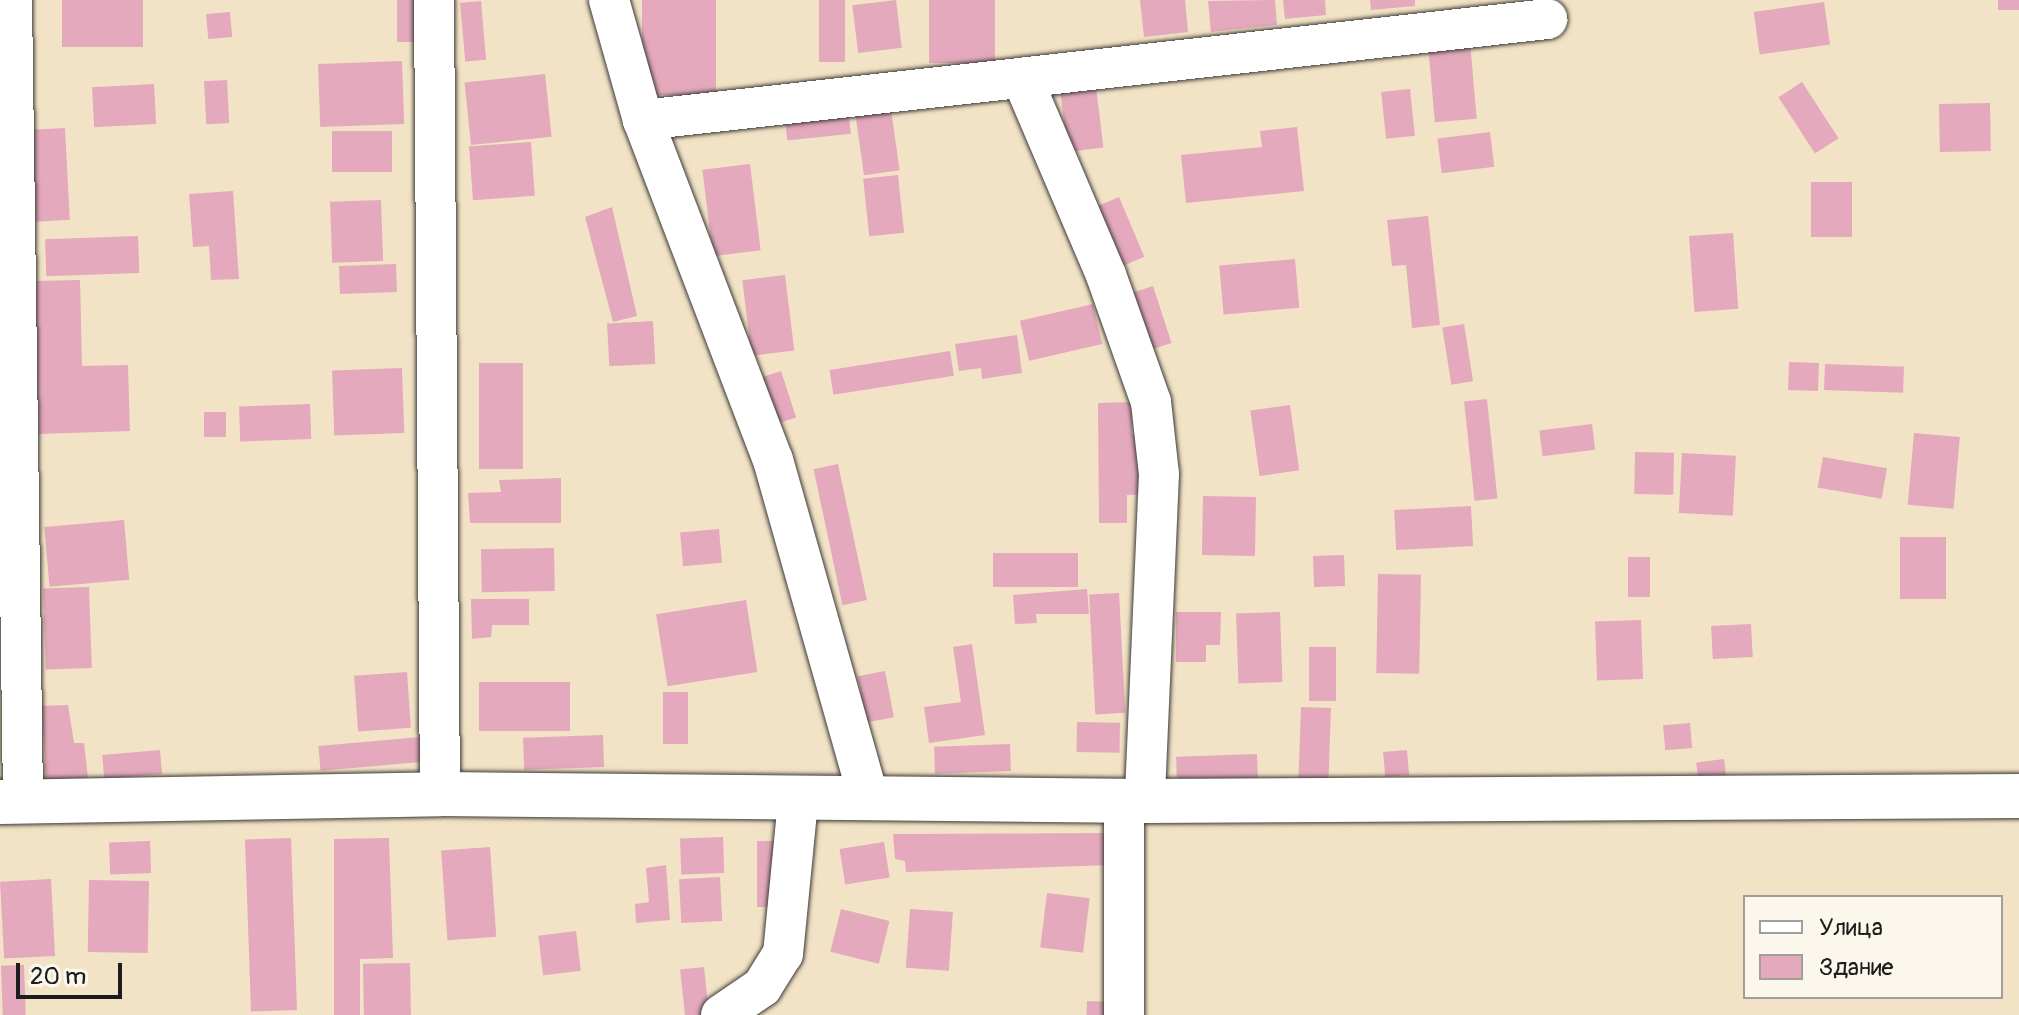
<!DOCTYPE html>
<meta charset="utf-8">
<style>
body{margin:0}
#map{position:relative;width:2019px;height:1015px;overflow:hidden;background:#f2e3c6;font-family:Pangolin,sans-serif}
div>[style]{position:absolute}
.building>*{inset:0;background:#e4a9bc;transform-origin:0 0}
.roads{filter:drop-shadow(0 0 2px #3c3a36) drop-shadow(0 0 2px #3c3a36)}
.minor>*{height:40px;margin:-20px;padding:0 20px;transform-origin:20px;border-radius:20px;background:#fff}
.tertiary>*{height:44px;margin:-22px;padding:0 22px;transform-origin:22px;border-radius:22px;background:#fff}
span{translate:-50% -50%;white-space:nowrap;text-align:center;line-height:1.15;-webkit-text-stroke:8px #fbf7ec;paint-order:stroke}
.legend{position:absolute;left:1743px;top:895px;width:260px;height:104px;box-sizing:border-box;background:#fbf7ec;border:2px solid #a29f99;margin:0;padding:10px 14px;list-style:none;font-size:24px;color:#1c1c1c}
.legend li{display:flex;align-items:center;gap:16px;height:40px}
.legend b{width:40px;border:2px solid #a29f99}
.scale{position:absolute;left:16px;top:963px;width:106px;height:36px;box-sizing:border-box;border:4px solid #1c1c1c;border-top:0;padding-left:10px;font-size:24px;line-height:28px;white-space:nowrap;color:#1c1c1c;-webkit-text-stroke:6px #fbf7ec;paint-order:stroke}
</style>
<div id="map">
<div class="building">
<i style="left:62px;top:0;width:81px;height:47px"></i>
<i style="left:397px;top:0;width:25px;height:42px"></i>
<i style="left:642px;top:0;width:74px;height:95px"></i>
<i style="left:819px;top:0;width:26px;height:62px"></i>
<i style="left:896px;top:0;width:48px;height:44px;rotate:83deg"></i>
<i style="left:929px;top:0;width:66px;height:63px"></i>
<i style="clip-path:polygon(1140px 0,1185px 0,1188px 32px,1144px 37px)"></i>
<i style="clip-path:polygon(1275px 0,1277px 25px,1211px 32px,1208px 1px)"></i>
<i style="clip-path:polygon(1283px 0,1325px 0,1326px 15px,1285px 19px)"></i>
<i style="clip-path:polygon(1370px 0,1415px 0,1415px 6px,1371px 10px)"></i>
<i style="left:1998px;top:0;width:21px;height:10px"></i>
<i style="left:481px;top:1px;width:59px;height:21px;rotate:85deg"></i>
<i style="left:1824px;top:2px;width:43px;height:71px;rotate:82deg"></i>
<i style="left:230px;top:12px;width:25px;height:24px;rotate:85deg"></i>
<i style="left:1470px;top:42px;width:77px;height:42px;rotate:85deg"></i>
<i style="left:402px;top:61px;width:63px;height:84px;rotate:88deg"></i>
<i style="left:545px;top:74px;width:63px;height:81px;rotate:84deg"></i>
<i style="left:227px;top:80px;width:43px;height:23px;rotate:87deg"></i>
<i style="left:1802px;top:82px;width:67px;height:28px;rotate:57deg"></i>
<i style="left:154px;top:84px;width:40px;height:62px;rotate:87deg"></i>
<i style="left:1096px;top:87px;width:61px;height:36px;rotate:83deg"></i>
<i style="left:1410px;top:89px;width:47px;height:29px;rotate:84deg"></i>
<i style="left:890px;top:102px;width:69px;height:36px;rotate:82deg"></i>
<i style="left:1990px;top:103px;width:48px;height:51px;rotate:89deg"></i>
<i style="left:848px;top:107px;width:27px;height:64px;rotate:84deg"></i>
<i style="clip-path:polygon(1297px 127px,1304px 191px,1186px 203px,1181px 155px,1262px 147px,1260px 131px)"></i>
<i style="left:65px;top:128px;width:92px;height:34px;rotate:87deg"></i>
<i style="left:332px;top:131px;width:60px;height:41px"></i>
<i style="left:1490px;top:132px;width:35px;height:53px;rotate:83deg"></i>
<i style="left:531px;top:142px;width:54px;height:62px;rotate:86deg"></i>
<i style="left:750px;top:164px;width:87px;height:48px;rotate:83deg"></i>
<i style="left:898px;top:175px;width:58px;height:35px;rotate:84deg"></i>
<i style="left:1811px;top:182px;width:41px;height:55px"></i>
<i style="clip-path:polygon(233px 191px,239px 279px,211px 280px,209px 246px,193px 247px,189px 194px)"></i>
<i style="left:1119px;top:197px;width:65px;height:30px;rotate:67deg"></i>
<i style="left:381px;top:200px;width:61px;height:51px;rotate:88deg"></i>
<i style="clip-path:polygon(612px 207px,637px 316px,613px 322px,585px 217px)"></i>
<i style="clip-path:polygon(1428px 216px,1440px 325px,1412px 328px,1406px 265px,1392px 266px,1387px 220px)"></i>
<i style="left:1733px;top:233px;width:76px;height:44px;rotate:86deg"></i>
<i style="left:138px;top:236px;width:37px;height:93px;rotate:88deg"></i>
<i style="left:1295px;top:259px;width:49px;height:76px;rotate:85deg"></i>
<i style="left:396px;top:264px;width:28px;height:57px;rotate:88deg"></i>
<i style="left:785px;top:275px;width:76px;height:43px;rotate:83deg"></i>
<i style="clip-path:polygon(80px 280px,82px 366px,128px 365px,130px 431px,39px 434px,34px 281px)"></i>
<i style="left:1153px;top:286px;width:60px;height:28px;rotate:72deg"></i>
<i style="left:1093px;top:304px;width:41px;height:75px;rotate:77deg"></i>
<i style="left:653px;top:321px;width:43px;height:46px;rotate:87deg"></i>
<i style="left:1464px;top:324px;width:58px;height:22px;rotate:81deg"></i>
<i style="clip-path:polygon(1017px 335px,1022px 373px,982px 379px,981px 368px,959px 371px,955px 344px)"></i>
<i style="left:950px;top:351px;width:25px;height:122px;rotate:81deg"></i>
<i style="left:1789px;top:362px;width:30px;height:28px;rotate:2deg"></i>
<i style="left:479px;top:363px;width:44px;height:106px"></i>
<i style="left:1825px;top:364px;width:79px;height:26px;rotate:2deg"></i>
<i style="left:402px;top:368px;width:65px;height:70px;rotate:88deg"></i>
<i style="left:781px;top:371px;width:49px;height:25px;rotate:72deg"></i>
<i style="left:1487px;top:399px;width:100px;height:23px;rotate:84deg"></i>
<i style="clip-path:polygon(1132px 402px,1132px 434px,1153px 434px,1153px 494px,1127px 495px,1127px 523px,1099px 523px,1098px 403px)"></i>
<i style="left:310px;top:404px;width:35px;height:71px;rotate:88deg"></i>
<i style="left:1290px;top:405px;width:66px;height:40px;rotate:82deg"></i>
<i style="left:204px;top:412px;width:22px;height:25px"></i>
<i style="left:1592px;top:424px;width:26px;height:53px;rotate:83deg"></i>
<i style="left:1914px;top:433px;width:46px;height:72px;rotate:5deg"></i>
<i style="left:1635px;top:452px;width:39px;height:42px;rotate:1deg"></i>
<i style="left:1682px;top:453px;width:54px;height:60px;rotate:3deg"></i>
<i style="left:1823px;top:457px;width:65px;height:31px;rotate:10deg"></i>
<i style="left:838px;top:464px;width:139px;height:25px;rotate:78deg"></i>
<i style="clip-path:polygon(561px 478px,561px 523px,470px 523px,468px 493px,501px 492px,499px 480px)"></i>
<i style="left:1203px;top:496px;width:53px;height:59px;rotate:1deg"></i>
<i style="left:1471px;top:506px;width:40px;height:77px;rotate:87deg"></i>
<i style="left:124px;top:520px;width:60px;height:80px;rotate:85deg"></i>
<i style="left:719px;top:529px;width:34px;height:39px;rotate:85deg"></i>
<i style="left:1900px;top:537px;width:46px;height:62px"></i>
<i style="left:554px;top:548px;width:43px;height:73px;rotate:89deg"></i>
<i style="left:993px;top:553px;width:85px;height:34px"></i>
<i style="left:1344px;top:555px;width:31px;height:31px;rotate:88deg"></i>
<i style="left:1650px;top:557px;width:40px;height:22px;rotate:90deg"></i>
<i style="left:1378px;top:574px;width:43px;height:99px;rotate:1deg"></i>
<i style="left:89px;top:587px;width:81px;height:46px;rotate:88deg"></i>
<i style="clip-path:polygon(1087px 589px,1089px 614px,1036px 614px,1037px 623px,1015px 624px,1013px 595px)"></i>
<i style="left:1119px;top:593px;width:120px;height:30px;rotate:87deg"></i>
<i style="clip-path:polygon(471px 599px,529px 599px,529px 625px,492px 625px,491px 637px,472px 639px)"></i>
<i style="left:746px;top:600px;width:73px;height:91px;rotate:81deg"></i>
<i style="clip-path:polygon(1176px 612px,1221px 612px,1220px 645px,1206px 645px,1206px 662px,1176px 662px)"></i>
<i style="left:1280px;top:612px;width:70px;height:44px;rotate:88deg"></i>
<i style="left:1641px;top:620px;width:59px;height:46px;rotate:88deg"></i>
<i style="left:1751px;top:624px;width:33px;height:40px;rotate:87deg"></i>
<i style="clip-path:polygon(972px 644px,985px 735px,929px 743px,924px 707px,961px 702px,953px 647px)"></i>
<i style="left:1309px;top:647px;width:27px;height:54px"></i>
<i style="left:885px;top:671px;width:47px;height:28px;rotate:79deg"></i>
<i style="left:407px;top:672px;width:56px;height:53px;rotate:86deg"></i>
<i style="left:479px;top:682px;width:91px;height:49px"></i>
<i style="left:688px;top:692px;width:52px;height:25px;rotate:90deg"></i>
<i style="clip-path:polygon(68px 705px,74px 743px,84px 743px,88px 778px,46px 781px,42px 706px)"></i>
<i style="left:1301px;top:707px;width:30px;height:75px;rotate:2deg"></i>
<i style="left:1077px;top:722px;width:43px;height:30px;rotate:1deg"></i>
<i style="left:1690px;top:723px;width:25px;height:27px;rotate:85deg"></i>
<i style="left:603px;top:735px;width:32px;height:80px;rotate:88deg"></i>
<i style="left:420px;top:737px;width:25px;height:102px;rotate:85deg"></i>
<i style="left:1010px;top:744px;width:27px;height:76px;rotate:88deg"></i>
<i style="left:160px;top:750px;width:24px;height:58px;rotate:85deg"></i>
<i style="left:1407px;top:750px;width:25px;height:24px;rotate:85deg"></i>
<i style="left:1257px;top:754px;width:24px;height:81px;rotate:88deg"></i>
<i style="left:1724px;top:759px;width:17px;height:28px;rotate:83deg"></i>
<i style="clip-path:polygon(1109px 833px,1110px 865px,906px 872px,905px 861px,895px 859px,893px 834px)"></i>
<i style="left:723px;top:837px;width:36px;height:43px;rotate:88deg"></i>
<i style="left:291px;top:838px;width:172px;height:46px;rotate:88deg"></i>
<i style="clip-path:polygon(389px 838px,393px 958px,360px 959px,360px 1015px,334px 1015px,334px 839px)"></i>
<i style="left:150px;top:841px;width:32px;height:41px;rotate:88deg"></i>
<i style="left:757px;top:841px;width:25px;height:66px"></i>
<i style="left:884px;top:842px;width:36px;height:45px;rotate:81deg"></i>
<i style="left:490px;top:847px;width:90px;height:49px;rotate:86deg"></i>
<i style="clip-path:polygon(666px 865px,670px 920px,636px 923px,635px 904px,649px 902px,646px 868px)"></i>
<i style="left:720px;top:877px;width:44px;height:41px;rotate:87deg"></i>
<i style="left:51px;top:879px;width:77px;height:51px;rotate:87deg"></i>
<i style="left:89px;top:880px;width:60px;height:72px;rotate:1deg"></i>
<i style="left:1047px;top:893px;width:43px;height:55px;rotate:7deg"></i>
<i style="left:841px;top:909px;width:50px;height:44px;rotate:14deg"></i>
<i style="left:910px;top:909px;width:43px;height:59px;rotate:4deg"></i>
<i style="left:576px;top:931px;width:40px;height:38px;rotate:83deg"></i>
<i style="left:410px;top:963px;width:52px;height:47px;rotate:89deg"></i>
<i style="left:24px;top:965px;width:50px;height:23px;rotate:88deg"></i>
<i style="left:704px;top:967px;width:48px;height:24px;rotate:84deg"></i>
<i style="left:1087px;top:1001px;width:30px;height:14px;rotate:2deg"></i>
</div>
<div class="roads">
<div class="minor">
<i style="left:12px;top:0;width:802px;rotate:89.21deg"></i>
<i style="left:434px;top:0;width:794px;rotate:89.57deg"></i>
<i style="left:609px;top:0;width:125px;rotate:74.2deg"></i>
<i style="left:643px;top:120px;width:364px;rotate:69.1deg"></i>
<i style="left:773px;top:460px;width:352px;rotate:74.2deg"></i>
<i style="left:1022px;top:78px;width:214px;rotate:66.9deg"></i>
<i style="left:1106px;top:275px;width:135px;rotate:70.5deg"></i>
<i style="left:1151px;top:402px;width:72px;rotate:83.7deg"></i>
<i style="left:1159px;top:474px;width:327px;rotate:92.5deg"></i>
<i style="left:643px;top:120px;width:910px;rotate:-6.37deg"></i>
<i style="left:721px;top:1015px;width:50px;rotate:-34.3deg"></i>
<i style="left:762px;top:987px;width:39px;rotate:-58deg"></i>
<i style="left:783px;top:954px;width:154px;rotate:-84.4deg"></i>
<i style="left:1124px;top:1015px;width:214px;rotate:-90deg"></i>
</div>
<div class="tertiary">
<i style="left:0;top:802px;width:440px;rotate:-1deg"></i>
<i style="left:440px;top:794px;width:705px;rotate:0.57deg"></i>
<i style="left:1145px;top:801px;width:874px;rotate:-0.33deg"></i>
</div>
</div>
<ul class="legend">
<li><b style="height:10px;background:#fff"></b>Улица</li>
<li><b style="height:22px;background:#e4a9bc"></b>Здание</li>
</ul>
<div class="scale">20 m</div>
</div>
